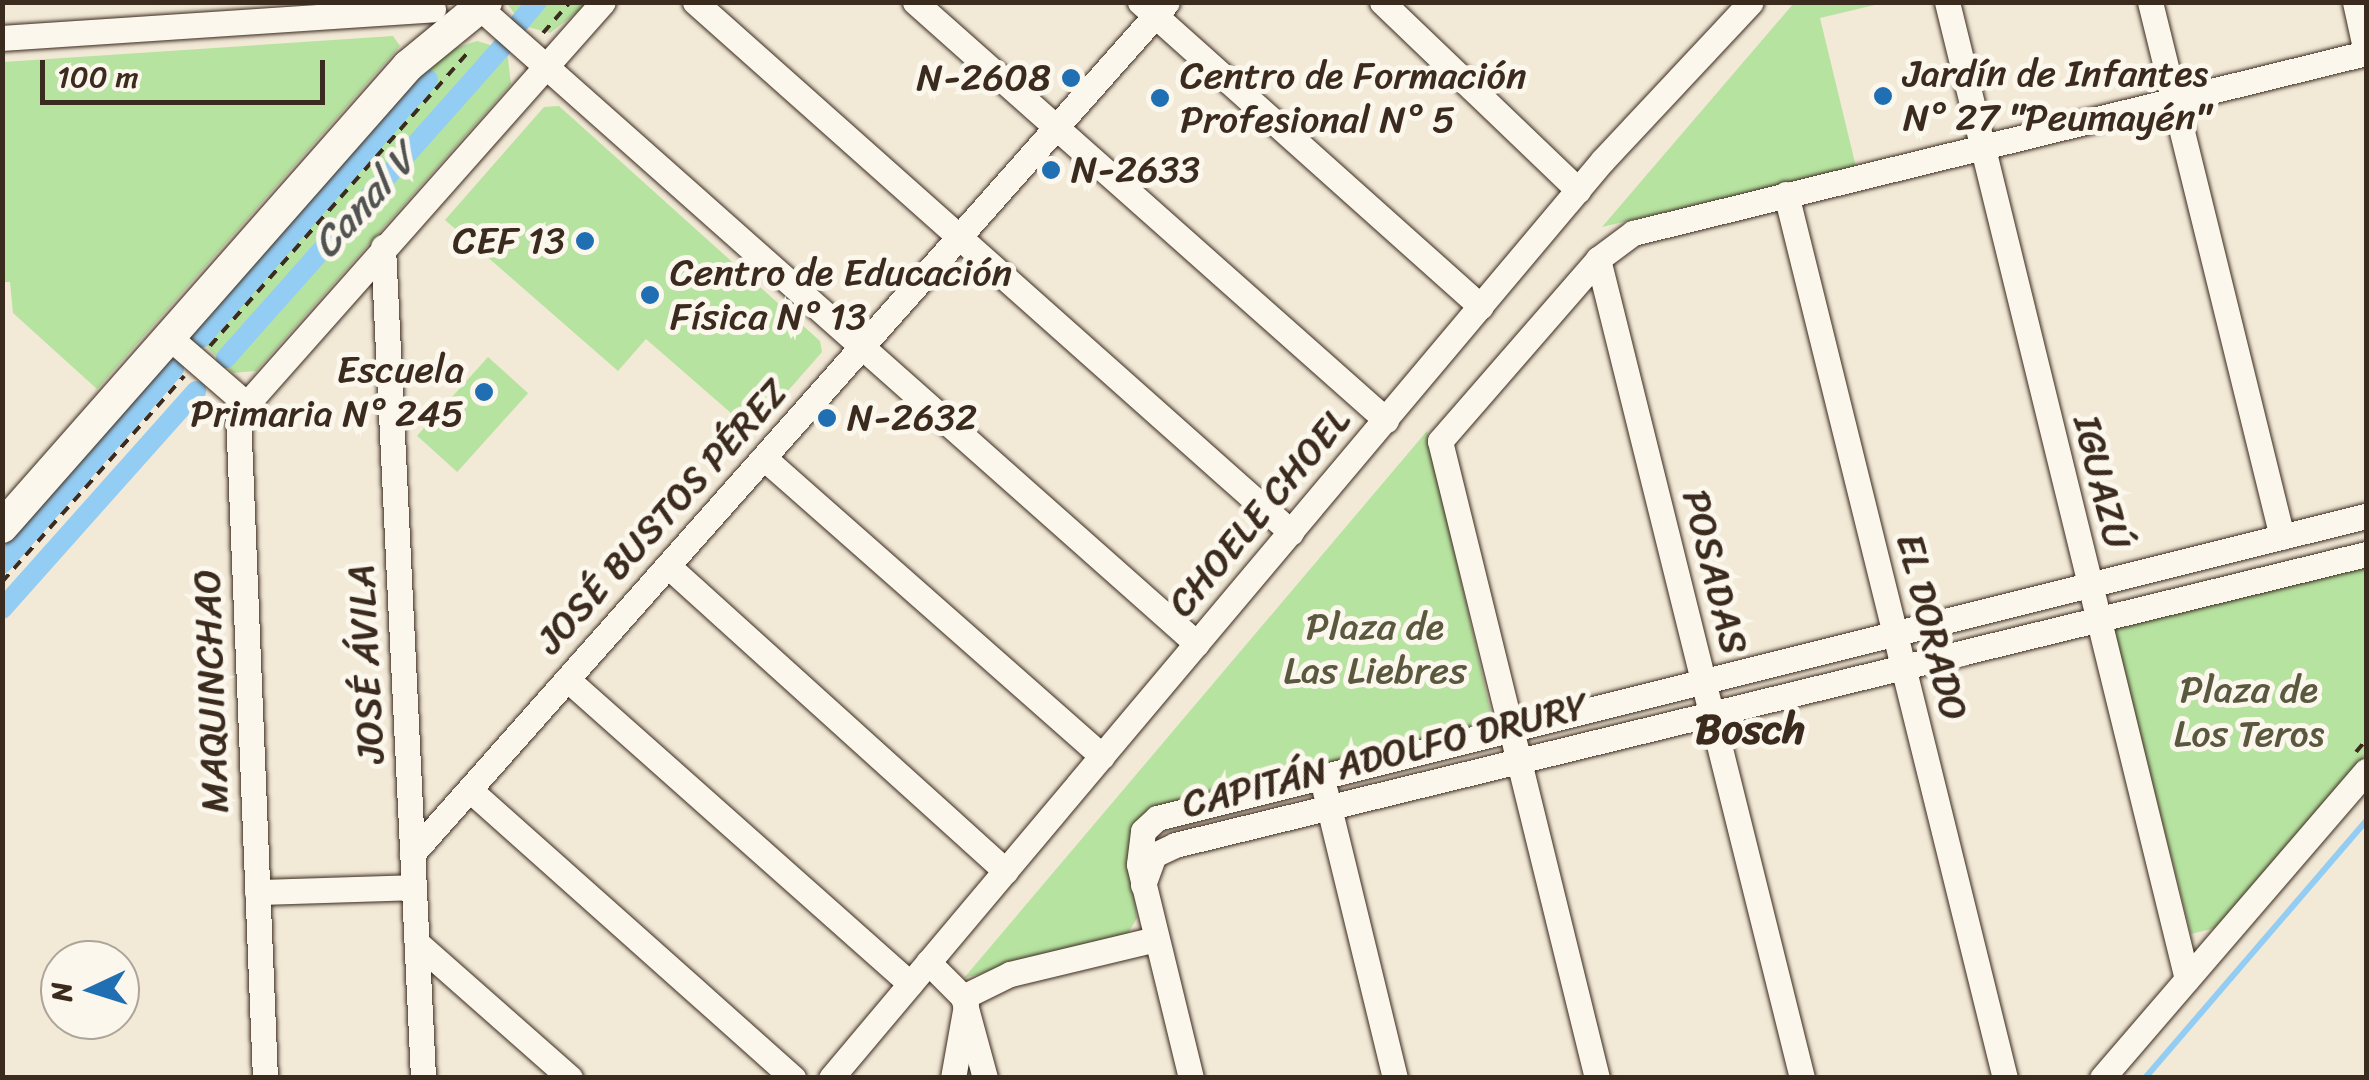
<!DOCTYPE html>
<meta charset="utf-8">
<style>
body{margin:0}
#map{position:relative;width:2369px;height:1080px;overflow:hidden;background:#f2e9d7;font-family:Sriracha,sans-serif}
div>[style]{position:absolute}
.green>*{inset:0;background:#b7e3a1;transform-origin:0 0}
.stream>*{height:6px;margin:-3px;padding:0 3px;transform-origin:3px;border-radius:3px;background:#94cdf3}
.canal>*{height:20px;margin:-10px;padding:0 10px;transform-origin:10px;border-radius:10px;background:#94cdf3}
.path>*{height:4px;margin-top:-2px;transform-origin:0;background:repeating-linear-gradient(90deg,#3b2a1e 0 10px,transparent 0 18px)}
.roads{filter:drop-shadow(0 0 2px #3b2a1e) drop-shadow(0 0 2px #3b2a1e)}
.minor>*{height:25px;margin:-12.5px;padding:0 12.5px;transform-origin:12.5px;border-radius:12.5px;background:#fbf7ec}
.major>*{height:32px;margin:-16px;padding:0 16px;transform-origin:16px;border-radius:16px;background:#fbf7ec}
.dots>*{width:28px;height:28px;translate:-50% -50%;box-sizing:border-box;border:5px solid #fbf7ec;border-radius:50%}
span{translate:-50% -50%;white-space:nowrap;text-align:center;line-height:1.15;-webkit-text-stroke:10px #fbf7ec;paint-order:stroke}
.poi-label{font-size:38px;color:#3b2a1e}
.left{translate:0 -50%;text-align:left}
.right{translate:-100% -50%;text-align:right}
.street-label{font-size:38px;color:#3b2a1e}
.park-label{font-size:38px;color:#5a583f}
.water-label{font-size:40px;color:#515353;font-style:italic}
.quarter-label{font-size:42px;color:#3b2a1e;font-weight:700}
.frame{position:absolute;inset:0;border:5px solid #3b2a1e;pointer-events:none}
.north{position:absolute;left:40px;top:940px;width:100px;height:100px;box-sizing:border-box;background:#fbf7ec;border:2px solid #aea59a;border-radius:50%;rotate:266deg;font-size:28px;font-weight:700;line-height:40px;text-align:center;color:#3b2a1e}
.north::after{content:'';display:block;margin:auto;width:35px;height:45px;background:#1f6fb2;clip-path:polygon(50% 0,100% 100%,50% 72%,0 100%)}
.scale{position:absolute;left:40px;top:60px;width:285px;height:45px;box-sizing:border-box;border:5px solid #3b2a1e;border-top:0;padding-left:12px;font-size:30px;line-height:35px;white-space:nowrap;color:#3b2a1e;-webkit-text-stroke:8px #fbf7ec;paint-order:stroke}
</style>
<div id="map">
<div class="green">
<i style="clip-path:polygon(589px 3px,550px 33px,524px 26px,508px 5px)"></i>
<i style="clip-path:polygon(1794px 3px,1883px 3px,1820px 18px,1856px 167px,1602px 227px)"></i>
<i style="clip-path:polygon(393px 36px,400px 46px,97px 389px,13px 313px,10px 282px,2px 282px,3px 62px)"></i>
<i style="clip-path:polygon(477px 41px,507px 50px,511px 84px,256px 371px,233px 373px,192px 332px,403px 89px,449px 50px)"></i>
<i style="clip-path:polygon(559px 106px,820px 341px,822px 352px,758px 425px,747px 427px,646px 339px,618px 371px,445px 220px,544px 107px)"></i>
<i style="left:488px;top:357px;width:54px;height:106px;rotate:42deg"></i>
<i style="clip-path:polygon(1427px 431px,1493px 722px,1175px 804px,1129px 856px,1137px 918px,1127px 935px,964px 978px)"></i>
<i style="clip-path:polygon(2366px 561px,2366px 754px,2215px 928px,2191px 934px,2113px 628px)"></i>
</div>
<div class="stream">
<i style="left:2145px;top:1078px;width:339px;rotate:-49.3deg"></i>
</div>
<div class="canal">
<i style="left:520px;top:22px;width:26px;rotate:-50deg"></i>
<i style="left:201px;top:338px;width:344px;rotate:-48.7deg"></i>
<i style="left:226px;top:358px;width:417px;rotate:-48.4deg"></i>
<i style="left:2px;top:564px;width:260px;rotate:-48.6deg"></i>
<i style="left:2px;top:609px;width:292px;rotate:-48.3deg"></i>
</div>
<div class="path">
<i style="left:543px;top:33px;width:41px;rotate:-48.9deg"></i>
<i style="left:210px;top:346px;width:391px;rotate:-48.7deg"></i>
<i style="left:2px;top:582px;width:275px;rotate:-48.5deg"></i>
<i style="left:2356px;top:752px;width:16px;rotate:-50deg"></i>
</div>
<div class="roads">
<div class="minor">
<i style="left:695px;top:2px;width:798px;rotate:41.65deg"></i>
<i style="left:915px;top:2px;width:630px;rotate:41.59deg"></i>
<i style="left:1140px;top:2px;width:457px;rotate:41.8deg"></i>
<i style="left:1382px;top:2px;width:272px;rotate:43.8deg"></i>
<i style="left:1947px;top:2px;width:1006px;rotate:76.2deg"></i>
<i style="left:2150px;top:2px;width:551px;rotate:76.14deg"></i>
<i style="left:2355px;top:2px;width:51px;rotate:77.6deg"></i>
<i style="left:480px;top:8px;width:958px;rotate:41.57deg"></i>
<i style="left:2px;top:38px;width:432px;rotate:-3.8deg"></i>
<i style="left:1786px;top:194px;width:911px;rotate:76.09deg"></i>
<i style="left:383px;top:247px;width:832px;rotate:87.24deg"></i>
<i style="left:1598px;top:259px;width:844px;rotate:76.01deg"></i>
<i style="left:169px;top:337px;width:99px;rotate:40.9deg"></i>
<i style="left:764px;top:458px;width:451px;rotate:41.4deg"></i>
<i style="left:668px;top:566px;width:455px;rotate:42.1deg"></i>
<i style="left:567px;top:679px;width:459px;rotate:41.6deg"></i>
<i style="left:470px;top:790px;width:433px;rotate:41.7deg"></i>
<i style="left:1325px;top:791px;width:295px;rotate:76.3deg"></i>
<i style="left:412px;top:854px;width:1138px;rotate:-48.45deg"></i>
<i style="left:1143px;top:885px;width:32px;rotate:-70deg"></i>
<i style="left:1154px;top:855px;width:23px;rotate:-25deg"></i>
<i style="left:1175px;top:845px;width:1226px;rotate:-13.73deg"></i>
<i style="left:257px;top:892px;width:157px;rotate:-1.8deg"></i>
<i style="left:417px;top:943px;width:204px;rotate:41.4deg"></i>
<i style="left:928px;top:962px;width:49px;rotate:45deg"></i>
<i style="left:963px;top:997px;width:84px;rotate:74.8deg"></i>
<i style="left:963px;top:997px;width:52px;rotate:-26.1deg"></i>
<i style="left:1010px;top:974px;width:150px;rotate:-13.5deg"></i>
<i style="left:265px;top:1078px;width:665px;rotate:-92.33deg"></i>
<i style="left:238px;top:414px;width:550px;rotate:-48.46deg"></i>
<i style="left:831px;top:1078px;width:1199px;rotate:-49.94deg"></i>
<i style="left:1603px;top:160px;width:216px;rotate:-46.9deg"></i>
<i style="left:953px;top:1078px;width:74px;rotate:-79.9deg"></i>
<i style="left:1191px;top:1078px;width:220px;rotate:-103.7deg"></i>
<i style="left:1139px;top:864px;width:33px;rotate:-83deg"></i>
<i style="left:1143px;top:831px;width:19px;rotate:-43deg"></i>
<i style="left:1157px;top:818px;width:1246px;rotate:-14.03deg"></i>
<i style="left:1597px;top:1078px;width:656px;rotate:-103.85deg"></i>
<i style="left:1440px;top:441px;width:241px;rotate:-49deg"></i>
<i style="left:1598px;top:259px;width:44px;rotate:-36.6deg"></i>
<i style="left:1633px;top:233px;width:755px;rotate:-13.8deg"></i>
<i style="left:2102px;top:1078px;width:405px;rotate:-49.3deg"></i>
</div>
<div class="major">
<i style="left:2px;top:527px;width:614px;rotate:-48.63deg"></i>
<i style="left:408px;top:66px;width:101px;rotate:-39.4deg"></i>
</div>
</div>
<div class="dots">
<i style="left:1071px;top:78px;background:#1f6fb2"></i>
<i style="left:1883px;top:96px;background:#1f6fb2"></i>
<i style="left:1160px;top:98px;background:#1f6fb2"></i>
<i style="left:1051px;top:170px;background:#1f6fb2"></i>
<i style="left:585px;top:241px;background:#1f6fb2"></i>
<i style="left:650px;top:295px;background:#1f6fb2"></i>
<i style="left:484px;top:392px;background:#1f6fb2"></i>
<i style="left:827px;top:418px;background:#1f6fb2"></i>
</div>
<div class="poi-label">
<span class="left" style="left:1903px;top:96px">Jardín de Infantes<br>N° 27 "Peumayén"</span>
<span class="left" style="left:1180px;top:98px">Centro de Formación<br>Profesional N° 5</span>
<span class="right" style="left:1051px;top:78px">N-2608</span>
<span class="left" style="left:1071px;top:170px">N-2633</span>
<span class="right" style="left:565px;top:241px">CEF 13</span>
<span class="left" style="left:670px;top:295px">Centro de Educación<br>Física N° 13</span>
<span class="right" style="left:464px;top:392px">Escuela<br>Primaria N° 245</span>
<span class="left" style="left:847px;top:418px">N-2632</span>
</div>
<div class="street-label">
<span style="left:2102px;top:482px;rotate:76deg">IGUAZÚ</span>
<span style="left:1259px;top:512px;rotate:-50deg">CHOELE CHOEL</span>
<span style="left:662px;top:516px;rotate:-48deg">JOSÉ BUSTOS PÉREZ</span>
<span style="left:1715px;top:572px;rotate:76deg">POSADAS</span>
<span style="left:1932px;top:627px;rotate:76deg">EL DORADO</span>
<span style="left:366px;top:664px;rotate:-93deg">JOSÉ ÁVILA</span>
<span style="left:211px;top:691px;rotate:-92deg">MAQUINCHAO</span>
<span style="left:1385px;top:755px;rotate:-14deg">CAPITÁN ADOLFO DRURY</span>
</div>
<div class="park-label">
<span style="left:1375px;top:649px">Plaza de<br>Las Liebres</span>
<span style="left:2249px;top:712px">Plaza de<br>Los Teros</span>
</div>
<div class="water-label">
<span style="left:364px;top:202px;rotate:-48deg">Canal V</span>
</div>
<div class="quarter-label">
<span style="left:1750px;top:729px">Bosch</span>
</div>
<div class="frame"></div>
<div class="north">N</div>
<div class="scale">100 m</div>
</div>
